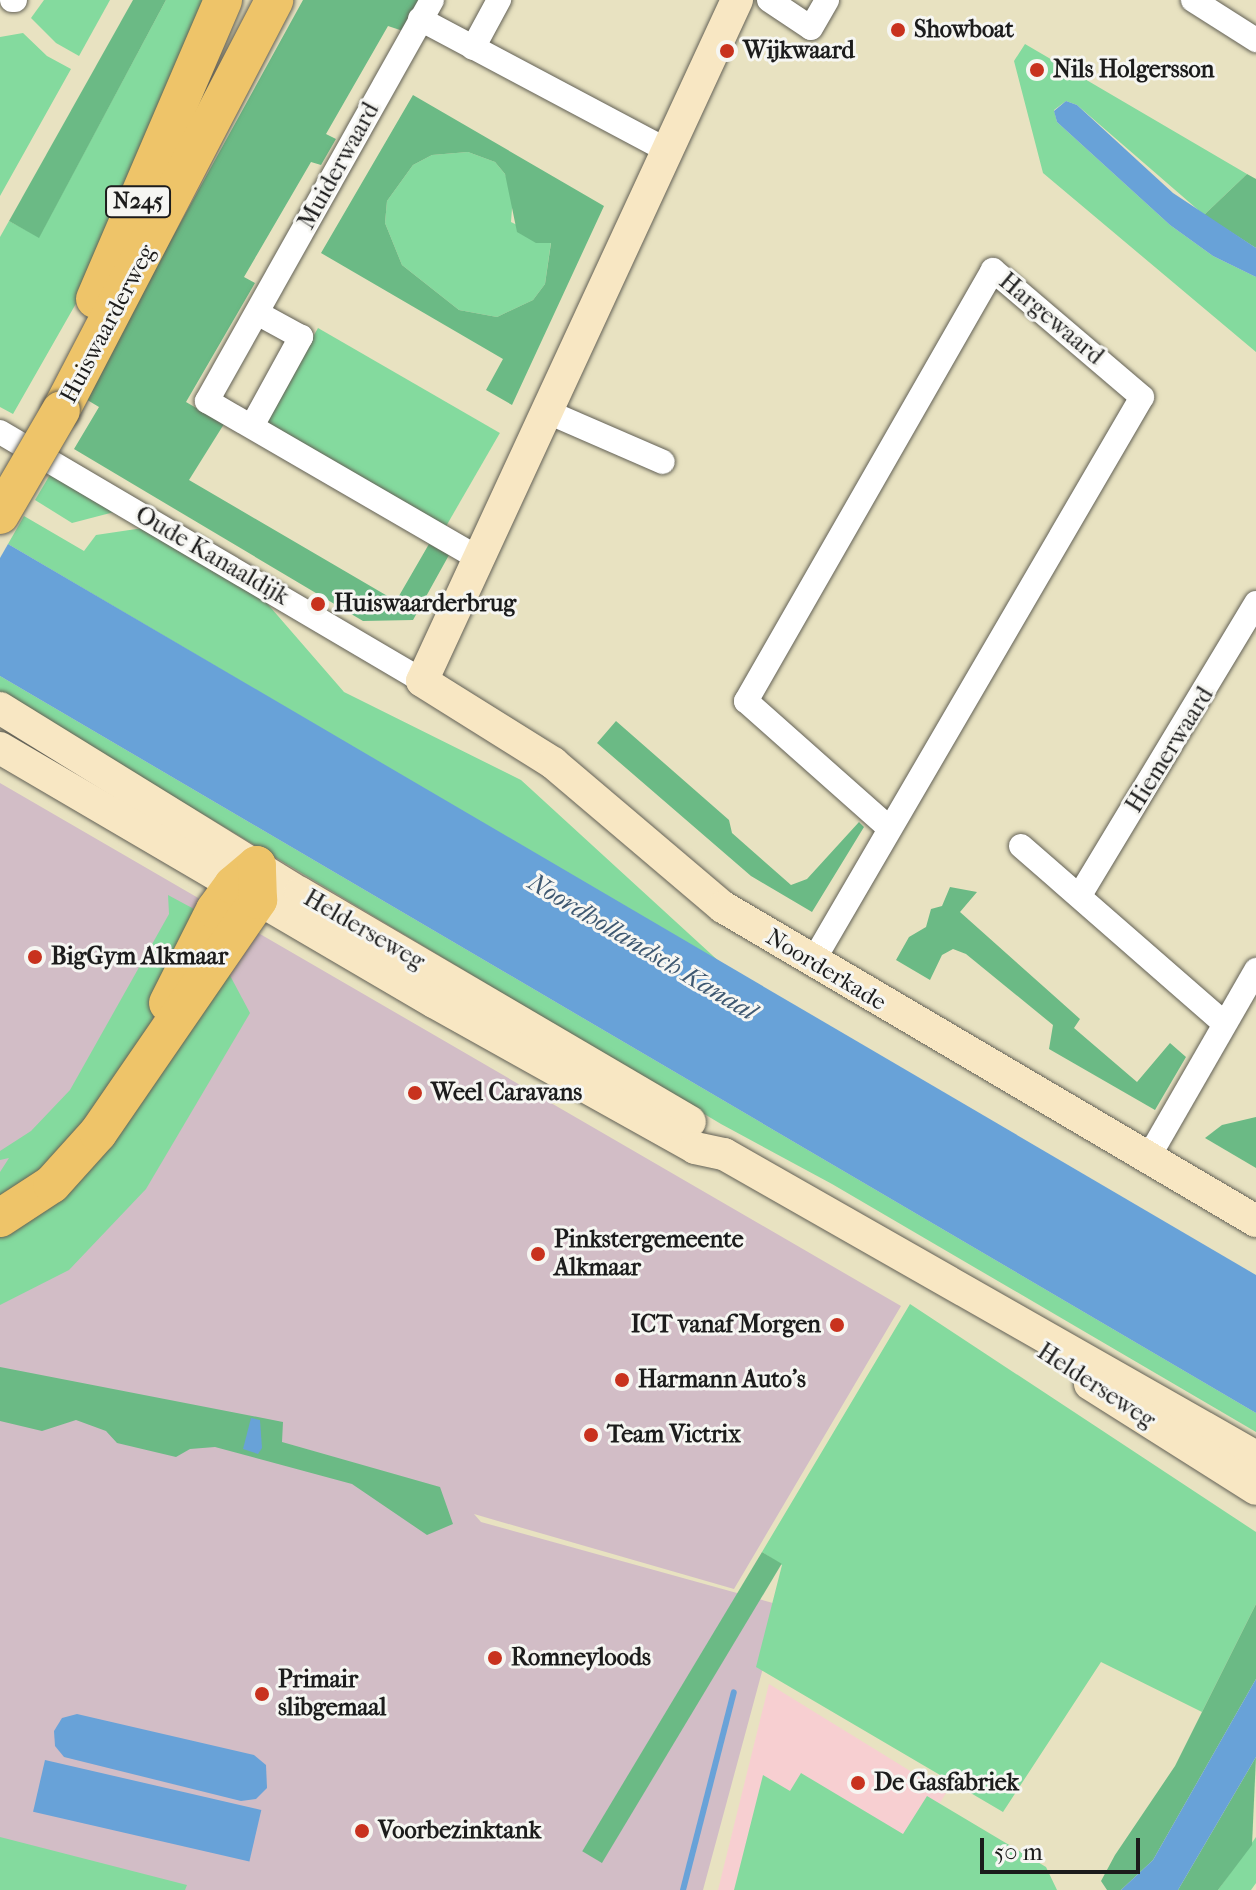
<!DOCTYPE html>
<style>
body{margin:0}
#map{position:relative;width:1256px;height:1890px;overflow:hidden;background:#e8e2c1;font-family:"IM FELL French Canon",serif}
div>[style]{position:absolute}
.built>*{inset:0;background:#f7cfd1}
.industrial>*{inset:0;background:#d2bdc6}
.green>*{inset:0;background:#84da9e;transform-origin:0 0}
.forest>*{inset:0;background:#6bba85;transform-origin:0 0}
.water>*{inset:0;background:#68a2d8;transform-origin:0 0}
.stream>*{height:6px;margin:-3px;padding:0 3px;transform-origin:3px;border-radius:3px;background:#68a2d8}
.roads{filter:drop-shadow(0 0 2px #636156) drop-shadow(0 0 2px #636156)}
.minor>*{height:24px;margin:-12px;padding:0 12px;transform-origin:12px;border-radius:12px;background:#fff}
.secondary>*{height:32px;margin:-16px;padding:0 16px;transform-origin:16px;border-radius:16px;background:#f8e7c3}
.trunk>*{height:38px;margin:-19px;padding:0 19px;transform-origin:19px;border-radius:19px;background:#eec469}
.bridges{filter:drop-shadow(0 0 2px #636156) drop-shadow(0 0 2px #636156)}
.trunk-bridge>*{height:38px;margin:-19px;padding:0 19px;transform-origin:19px;border-radius:19px;background:#eec469}
.dots>*{width:22px;height:22px;translate:-50% -50%;box-sizing:border-box;border:4px solid #f6f6f2;border-radius:50%}
span{translate:-50% -50%;white-space:nowrap;text-align:center;line-height:1.15;-webkit-text-stroke:6px #f6f6f2;paint-order:stroke}
.shield-label span{padding:2px 6px;background:#f6f6f2;border:2px solid;border-radius:6px;-webkit-text-stroke-width:0}
.shield-label{font-size:22px;color:#1c1c1c;font-weight:700}
.poi-label{font-size:24px;color:#1c1c1c;font-weight:700}
.left{translate:0 -50%;text-align:left}
.right{translate:-100% -50%;text-align:right}
.street-label{font-size:24px;color:#1c1c1c}
.water-label{font-size:26px;color:#3e5871;font-style:italic}
.scale{position:absolute;left:980px;top:1838px;width:160px;height:36px;box-sizing:border-box;border:4px solid #1c1c1c;border-top:0;padding-left:10px;font-size:24px;line-height:28px;white-space:nowrap;color:#1c1c1c;-webkit-text-stroke:6px #f6f6f2;paint-order:stroke}
</style>
<div id="map">
<div class="built">
<i style="clip-path:polygon(769px 1684px,946px 1793px,886px 1890px,718px 1890px)"></i>
</div>
<div class="industrial">
<i style="clip-path:polygon(0 783px,901px 1306px,734px 1589px,474px 1514px,481px 1522px,780px 1605px,703px 1890px,0 1890px)"></i>
</div>
<div class="green">
<i style="clip-path:polygon(44px 0,110px 0,79px 56px,56px 43px,31px 18px)"></i>
<i style="clip-path:polygon(166px 0,206px 0,82px 293px,13px 414px,0 407px,0 237px,9px 221px,39px 237px)"></i>
<i style="clip-path:polygon(23px 33px,47px 56px,71px 69px,0 196px,0 37px)"></i>
<i style="clip-path:polygon(1025px 44px,1247px 174px,1204px 215px,1077px 105px,1066px 101px,1054px 110px,1057px 122px,1170px 225px,1213px 256px,1256px 277px,1256px 352px,1043px 173px,1014px 61px)"></i>
<i style="clip-path:polygon(468px 152px,495px 162px,505px 174px,513px 195px,511px 222px,551px 242px,545px 284px,533px 300px,497px 317px,459px 310px,402px 265px,385px 223px,387px 201px,413px 165px,432px 155px)"></i>
<i style="left:318px;top:328px;width:210px;height:111px;rotate:30deg"></i>
<i style="clip-path:polygon(51px 473px,118px 511px,72px 523px,35px 500px)"></i>
<i style="clip-path:polygon(24px 516px,84px 551px,96px 535px,143px 528px,265px 601px,344px 692px,521px 780px,723px 965px,8px 544px)"></i>
<i style="clip-path:polygon(0 676px,1256px 1413px,1256px 1432px,832px 1184px,721px 1124px,0 693px)"></i>
<i style="clip-path:polygon(168px 895px,194px 909px,191px 938px,150px 1025px,118px 1080px,42px 1175px,0 1202px,0 1172px,9px 1158px,0 1160px,0 1151px,31px 1131px,70px 1090px,169px 914px)"></i>
<i style="clip-path:polygon(226px 968px,250px 1013px,146px 1189px,69px 1270px,0 1305px,0 1235px)"></i>
<i style="clip-path:polygon(910px 1304px,1256px 1532px,1256px 1604px,1202px 1712px,1101px 1662px,1003px 1812px,756px 1667px,782px 1565px,762px 1552px)"></i>
<i style="clip-path:polygon(801px 1773px,903px 1834px,927px 1796px,1046px 1867px,1057px 1890px,734px 1890px,763px 1775px,790px 1791px)"></i>
<i style="clip-path:polygon(0 1837px,187px 1885px,185px 1890px,0 1890px)"></i>
<i style="clip-path:polygon(1256px 1837px,1256px 1883px,1251px 1890px,1218px 1890px)"></i>
</div>
<div class="forest">
<i style="clip-path:polygon(133px 0,166px 0,39px 238px,9px 221px)"></i>
<i style="clip-path:polygon(303px 0,420px 0,403px 31px,388px 26px,326px 134px,336px 139px,321px 165px,311px 162px,244px 277px,255px 283px,186px 402px,224px 424px,189px 480px,396px 601px,429px 544px,449px 555px,413px 620px,363px 621px,74px 449px,99px 407px,84px 398px)"></i>
<i style="clip-path:polygon(evenodd,413px 95px,604px 206px,512px 405px,486px 390px,503px 359px,321px 253px,413px 95px,468px 152px,495px 162px,505px 174px,517px 232px,536px 243px,551px 243px,545px 284px,533px 300px,497px 317px,459px 310px,402px 265px,385px 223px,387px 201px,413px 165px,432px 155px,468px 152px)"></i>
<i style="clip-path:polygon(1247px 174px,1256px 179px,1256px 248px,1204px 215px)"></i>
<i style="clip-path:polygon(616px 721px,729px 820px,732px 833px,791px 885px,807px 879px,859px 822px,864px 827px,812px 912px,751px 876px,597px 743px)"></i>
<i style="clip-path:polygon(950px 887px,977px 892px,960px 912px,1080px 1019px,1074px 1028px,1137px 1082px,1170px 1043px,1186px 1057px,1155px 1110px,1049px 1049px,1053px 1025px,966px 954px,953px 949px,942px 955px,930px 980px,896px 960px,909px 937px,926px 927px,931px 909px,942px 906px)"></i>
<i style="clip-path:polygon(1256px 1117px,1256px 1168px,1205px 1138px,1222px 1125px)"></i>
<i style="clip-path:polygon(0 1367px,283px 1422px,282px 1442px,440px 1487px,453px 1524px,427px 1535px,352px 1484px,215px 1447px,190px 1449px,176px 1457px,117px 1443px,106px 1431px,76px 1420px,42px 1431px,0 1421px)"></i>
<i style="left:762px;top:1552px;width:23px;height:349px;rotate:31deg"></i>
<i style="clip-path:polygon(1256px 1604px,1256px 1679px,1153px 1860px,1121px 1890px,1107px 1890px,1101px 1881px,1115px 1855px,1175px 1766px)"></i>
<i style="clip-path:polygon(1256px 1757px,1252px 1845px,1218px 1890px,1178px 1890px)"></i>
</div>
<div class="water">
<i style="clip-path:polygon(1066px 101px,1077px 105px,1173px 193px,1256px 248px,1256px 277px,1213px 256px,1170px 225px,1057px 122px,1054px 111px)"></i>
<i style="clip-path:polygon(8px 544px,1256px 1275px,1256px 1413px,0 676px,0 558px)"></i>
<i style="clip-path:polygon(251px 1418px,260px 1420px,262px 1448px,258px 1454px,243px 1449px)"></i>
<i style="clip-path:polygon(1256px 1679px,1256px 1757px,1178px 1890px,1121px 1890px,1153px 1860px)"></i>
<i style="clip-path:polygon(77px 1714px,254px 1755px,266px 1765px,267px 1788px,256px 1799px,241px 1801px,64px 1757px,55px 1746px,54px 1731px,62px 1718px)"></i>
<i style="left:45px;top:1760px;width:222px;height:53px;rotate:13deg"></i>
</div>
<div class="stream">
<i style="left:683px;top:1890px;width:204px;rotate:-75.6deg"></i>
</div>
<div class="roads">
<div class="minor">
<i style="left:12px;top:0;width:3px"></i>
<i style="left:432px;top:0;width:460px;rotate:119.3deg"></i>
<i style="left:207px;top:401px;width:315px;rotate:30.1deg"></i>
<i style="left:769px;top:0;width:50px;rotate:33.7deg"></i>
<i style="left:811px;top:28px;width:32px;rotate:-60deg"></i>
<i style="left:1193px;top:0;width:75px;rotate:32.4deg"></i>
<i style="left:420px;top:19px;width:281px;rotate:28deg"></i>
<i style="left:473px;top:48px;width:55px;rotate:-61.6deg"></i>
<i style="left:548px;top:412px;width:125px;rotate:23.5deg"></i>
<i style="left:252px;top:426px;width:102px;rotate:-61.2deg"></i>
<i style="left:301px;top:337px;width:50px;rotate:-151.4deg"></i>
<i style="left:0;top:432px;width:490px;rotate:30.5deg"></i>
<i style="left:1021px;top:846px;width:269px;rotate:41.1deg"></i>
<i style="left:1080px;top:895px;width:341px;rotate:-58.9deg"></i>
<i style="left:812px;top:963px;width:655px;rotate:-59.76deg"></i>
<i style="left:1142px;top:397px;width:196px;rotate:-139.6deg"></i>
<i style="left:993px;top:270px;width:497px;rotate:119.8deg"></i>
<i style="left:746px;top:701px;width:188px;rotate:41.6deg"></i>
<i style="left:1148px;top:1158px;width:217px;rotate:-60.1deg"></i>
</div>
<div class="secondary">
<i style="left:737px;top:0;width:750px;rotate:114.82deg"></i>
<i style="left:422px;top:681px;width:155px;rotate:32deg"></i>
<i style="left:553px;top:763px;width:223px;rotate:40.3deg"></i>
<i style="left:723px;top:907px;width:619px;rotate:30.5deg"></i>
<i style="left:0;top:708px;width:352px;rotate:31.7deg"></i>
<i style="left:300px;top:893px;width:452px;rotate:30.4deg"></i>
<i style="left:0;top:748px;width:503px;rotate:30.34deg"></i>
<i style="left:434px;top:1002px;width:299px;rotate:29.2deg"></i>
<i style="left:695px;top:1148px;width:30px;rotate:12deg"></i>
<i style="left:724px;top:1154px;width:612px;rotate:29.66deg"></i>
<i style="left:1090px;top:1384px;width:196px;rotate:32.3deg"></i>
</div>
<div class="trunk">
<i style="left:95px;top:299px;width:325px;rotate:-66.8deg"></i>
<i style="left:61px;top:410px;width:462px;rotate:-62.5deg"></i>
<i style="left:168px;top:1003px;width:104px;rotate:-63.2deg"></i>
<i style="left:215px;top:910px;width:31px;rotate:-54deg"></i>
<i style="left:233px;top:885px;width:31px;rotate:-40deg"></i>
<i style="left:0;top:1218px;width:62px;rotate:-33.2deg"></i>
<i style="left:52px;top:1184px;width:69px;rotate:-48deg"></i>
<i style="left:98px;top:1133px;width:283px;rotate:-55.5deg"></i>
<i style="left:258px;top:900px;width:35px;rotate:-92deg"></i>
</div>
</div>
<div class="bridges">
<div class="trunk-bridge">
<i style="left:0;top:515px;width:121px;rotate:-59.8deg"></i>
</div>
</div>
<div class="dots">
<i style="left:898px;top:30px;background:#c8321e"></i>
<i style="left:727px;top:51px;background:#c8321e"></i>
<i style="left:1037px;top:70px;background:#c8321e"></i>
<i style="left:318px;top:604px;background:#c8321e"></i>
<i style="left:35px;top:957px;background:#c8321e"></i>
<i style="left:415px;top:1093px;background:#c8321e"></i>
<i style="left:538px;top:1254px;background:#c8321e"></i>
<i style="left:837px;top:1325px;background:#c8321e"></i>
<i style="left:622px;top:1380px;background:#c8321e"></i>
<i style="left:591px;top:1435px;background:#c8321e"></i>
<i style="left:495px;top:1658px;background:#c8321e"></i>
<i style="left:262px;top:1694px;background:#c8321e"></i>
<i style="left:858px;top:1783px;background:#c8321e"></i>
<i style="left:362px;top:1831px;background:#c8321e"></i>
</div>
<div class="shield-label">
<span style="left:138px;top:202px">N245</span>
</div>
<div class="poi-label">
<span class="left" style="left:914px;top:30px">Showboat</span>
<span class="left" style="left:743px;top:51px">Wijkwaard</span>
<span class="left" style="left:1053px;top:70px">Nils Holgersson</span>
<span class="left" style="left:334px;top:604px">Huiswaarderbrug</span>
<span class="left" style="left:51px;top:957px">BigGym Alkmaar</span>
<span class="left" style="left:431px;top:1093px">Weel Caravans</span>
<span class="left" style="left:554px;top:1254px">Pinkstergemeente<br>Alkmaar</span>
<span class="right" style="left:821px;top:1325px">ICT vanaf Morgen</span>
<span class="left" style="left:638px;top:1380px">Harmann Auto's</span>
<span class="left" style="left:607px;top:1435px">Team Victrix</span>
<span class="left" style="left:511px;top:1658px">Romneyloods</span>
<span class="left" style="left:278px;top:1694px">Primair<br>slibgemaal</span>
<span class="left" style="left:874px;top:1783px">De Gasfabriek</span>
<span class="left" style="left:378px;top:1831px">Voorbezinktank</span>
</div>
<div class="street-label">
<span style="left:339px;top:166px;rotate:-61deg">Muiderwaard</span>
<span style="left:1051px;top:319px;rotate:40deg">Hargewaard</span>
<span style="left:108px;top:324px;rotate:-62deg">Huiswaarderweg</span>
<span style="left:212px;top:556px;rotate:30deg">Oude Kanaaldijk</span>
<span style="left:1170px;top:750px;rotate:-58deg">Hiemerwaard</span>
<span style="left:364px;top:930px;rotate:30deg">Helderseweg</span>
<span style="left:826px;top:970px;rotate:31deg">Noorderkade</span>
<span style="left:1096px;top:1386px;rotate:33deg">Helderseweg</span>
</div>
<div class="water-label">
<span style="left:642px;top:947px;rotate:31deg">Noordhollandsch Kanaal</span>
</div>
<div class="scale">50 m</div>
</div>
